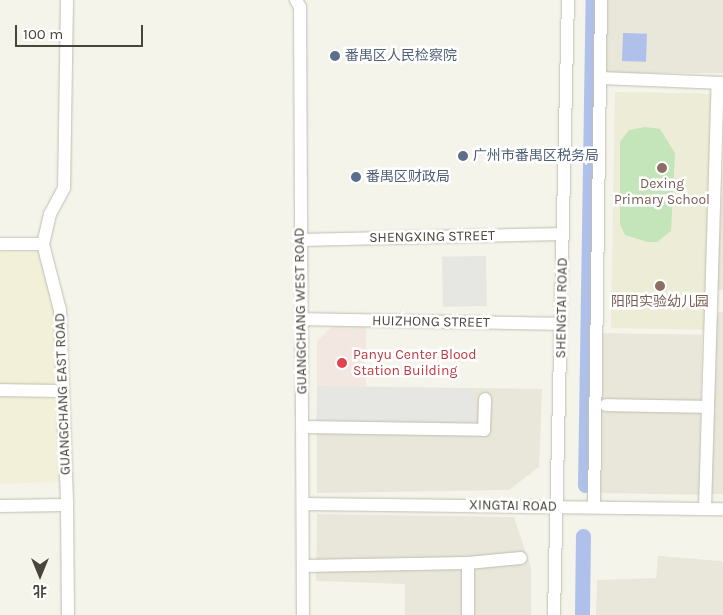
<!DOCTYPE html>
<meta charset="utf-8">
<style>
body{margin:0}
#map{position:relative;width:723px;height:615px;overflow:hidden;background:#f4f4eb;font-family:Karla,"Noto Sans SC",sans-serif}
div>[style]{position:absolute}
.residential>*{inset:0;background:#e8e7da;transform-origin:0 0}
.commercial>*{inset:0;background:#f3f0d9}
.education>*{inset:0;background:#ececd7;transform-origin:0 0}
.medical>*{inset:0;background:#f3e8e1}
.green>*{inset:0;background:#c4e4b9}
.parking>*{inset:0;background:#e6e6e2;transform-origin:0 0}
.water>*{inset:0;background:#afc1ea;transform-origin:0 0}
.river>*{height:15px;margin:-7.5px;padding:0 7.5px;transform-origin:7.5px;border-radius:7.5px;background:#afc1ea}
.roads{filter:drop-shadow(0 0 1px #bfbeaf) drop-shadow(0 0 1px #bfbeaf)}
.minor>*{height:12px;margin:-6px;padding:0 6px;transform-origin:6px;border-radius:6px;background:#fff}
.dots>*{width:14px;height:14px;translate:-50% -50%;box-sizing:border-box;border:2px solid #fff;border-radius:50%}
span{translate:-50% -50%;white-space:nowrap;text-align:center;line-height:1.15;-webkit-text-stroke:5px #fff;paint-order:stroke}
.service-label{font-size:14px;color:#4e5e75}
.left{translate:0 -50%;text-align:left}
.education-label{font-size:14px;color:#785e54}
.street-label{font-size:14px;color:#48463a}
.health-label{font-size:14px;color:#be3a42}
.north{position:absolute;left:15px;top:550px;width:50px;height:50px;-webkit-text-stroke:4px #fff;paint-order:stroke;rotate:180deg;font-size:14px;font-weight:700;line-height:20px;text-align:center;color:#48463a}
.north::after{content:'';display:block;margin:auto;width:18px;height:22px;background:#48463a;clip-path:polygon(50% 0,100% 100%,50% 72%,0 100%)}
.scale{position:absolute;left:15px;top:25px;width:128px;height:22px;box-sizing:border-box;border:2px solid #48463a;border-top:0;padding-left:6px;font-size:15px;line-height:18px;white-space:nowrap;color:#48463a;-webkit-text-stroke:4px #fff;paint-order:stroke}
</style>
<div id="map">
<div class="residential">
<i style="left:604px;top:0;width:119px;height:73px"></i>
<i style="clip-path:polygon(723px 167px,723px 290px,717px 290px)"></i>
<i style="clip-path:polygon(719px 312px,723px 312px,723px 494px,711px 494px,715px 320px)"></i>
<i style="left:601px;top:333px;width:101px;height:160px;rotate:1deg"></i>
<i style="clip-path:polygon(317px 386px,542px 389px,539px 467px,509px 490px,317px 493px)"></i>
<i style="clip-path:polygon(317px 514px,514px 517px,531px 568px,531px 615px,405px 615px,405px 584px,316px 581px)"></i>
<i style="clip-path:polygon(658px 556px,721px 561px,723px 564px,723px 615px,596px 615px,597px 580px,656px 578px)"></i>
</div>
<div class="commercial">
<i style="clip-path:polygon(0 252px,43px 252px,55px 316px,59px 482px,0 484px)"></i>
</div>
<div class="education">
<i style="left:615px;top:92px;width:97px;height:236px;rotate:1deg"></i>
</div>
<div class="medical">
<i style="clip-path:polygon(366px 326px,366px 387px,317px 386px,317px 341px,331px 327px)"></i>
</div>
<div class="green">
<i style="clip-path:polygon(645px 127px,660px 129px,675px 153px,671px 231px,657px 242px,648px 242px,625px 235px,620px 224px,620px 142px,629px 130px)"></i>
</div>
<div class="parking">
<i style="left:486px;top:256px;width:50px;height:44px;rotate:89deg"></i>
<i style="left:317px;top:386px;width:158px;height:38px;rotate:1deg"></i>
</div>
<div class="water">
<i style="left:623px;top:33px;width:24px;height:28px;rotate:2deg"></i>
</div>
<div class="river">
<i style="left:585px;top:485px;width:485px;rotate:-89.1deg"></i>
<i style="left:582px;top:615px;width:79px;rotate:-89.3deg"></i>
</div>
<div class="roads">
<div class="minor">
<i style="left:67px;top:0;width:188px;rotate:90.9deg"></i>
<i style="left:64px;top:188px;width:30px;rotate:118deg"></i>
<i style="left:50px;top:214px;width:31px;rotate:103deg"></i>
<i style="left:43px;top:244px;width:68px;rotate:75.6deg"></i>
<i style="left:60px;top:310px;width:195px;rotate:87.9deg"></i>
<i style="left:67px;top:505px;width:110px;rotate:89.5deg"></i>
<i style="left:296px;top:0;width:8px;rotate:60deg"></i>
<i style="left:300px;top:7px;width:608px;rotate:89.72deg"></i>
<i style="left:600px;top:78px;width:123px;rotate:2.3deg"></i>
<i style="left:300px;top:240px;width:263px;rotate:-1.3deg"></i>
<i style="left:0;top:244px;width:43px"></i>
<i style="left:301px;top:319px;width:260px;rotate:1.1deg"></i>
<i style="left:0;top:390px;width:55px;rotate:1deg"></i>
<i style="left:606px;top:405px;width:102px;rotate:1.1deg"></i>
<i style="left:302px;top:427px;width:182px;rotate:0.9deg"></i>
<i style="left:484px;top:430px;width:31px;rotate:-88deg"></i>
<i style="left:303px;top:504px;width:420px;rotate:0.7deg"></i>
<i style="left:0;top:506px;width:67px;rotate:-0.9deg"></i>
<i style="left:594px;top:507px;width:507px;rotate:-89.21deg"></i>
<i style="left:705px;top:509px;width:426px;rotate:-88.3deg"></i>
<i style="left:468px;top:563px;width:53px;rotate:-5.4deg"></i>
<i style="left:303px;top:566px;width:165px;rotate:-1deg"></i>
<i style="left:468px;top:563px;width:52px;rotate:90deg"></i>
<i style="left:554px;top:615px;width:615px;rotate:-88.7deg"></i>
</div>
</div>
<div class="dots">
<i style="left:335px;top:56px;background:#5c6f8a"></i>
<i style="left:463px;top:156px;background:#5c6f8a"></i>
<i style="left:662px;top:168px;background:#8d6e63"></i>
<i style="left:356px;top:177px;background:#5c6f8a"></i>
<i style="left:660px;top:286px;background:#8d6e63"></i>
<i style="left:342px;top:363px;background:#e0444e"></i>
</div>
<div class="service-label">
<span class="left" style="left:345px;top:56px">番禺区人民检察院</span>
<span class="left" style="left:473px;top:156px">广州市番禺区税务局</span>
<span class="left" style="left:366px;top:177px">番禺区财政局</span>
</div>
<div class="education-label">
<span style="left:662px;top:192px">Dexing<br>Primary School</span>
<span style="left:660px;top:302px">阳阳实验幼儿园</span>
</div>
<div class="street-label">
<span style="left:432px;top:237px;rotate:-1deg">SHENGXING STREET</span>
<span style="left:562px;top:308px;rotate:-89deg">SHENGTAI ROAD</span>
<span style="left:301px;top:311px;rotate:-91deg">GUANGCHANG WEST ROAD</span>
<span style="left:431px;top:322px;rotate:1deg">HUIZHONG STREET</span>
<span style="left:63px;top:394px;rotate:-92deg">GUANGCHANG EAST ROAD</span>
<span style="left:513px;top:506px;rotate:1deg">XINGTAI ROAD</span>
</div>
<div class="health-label">
<span class="left" style="left:353px;top:363px">Panyu Center Blood<br>Station Building</span>
</div>
<div class="north">北</div>
<div class="scale">100 m</div>
</div>
